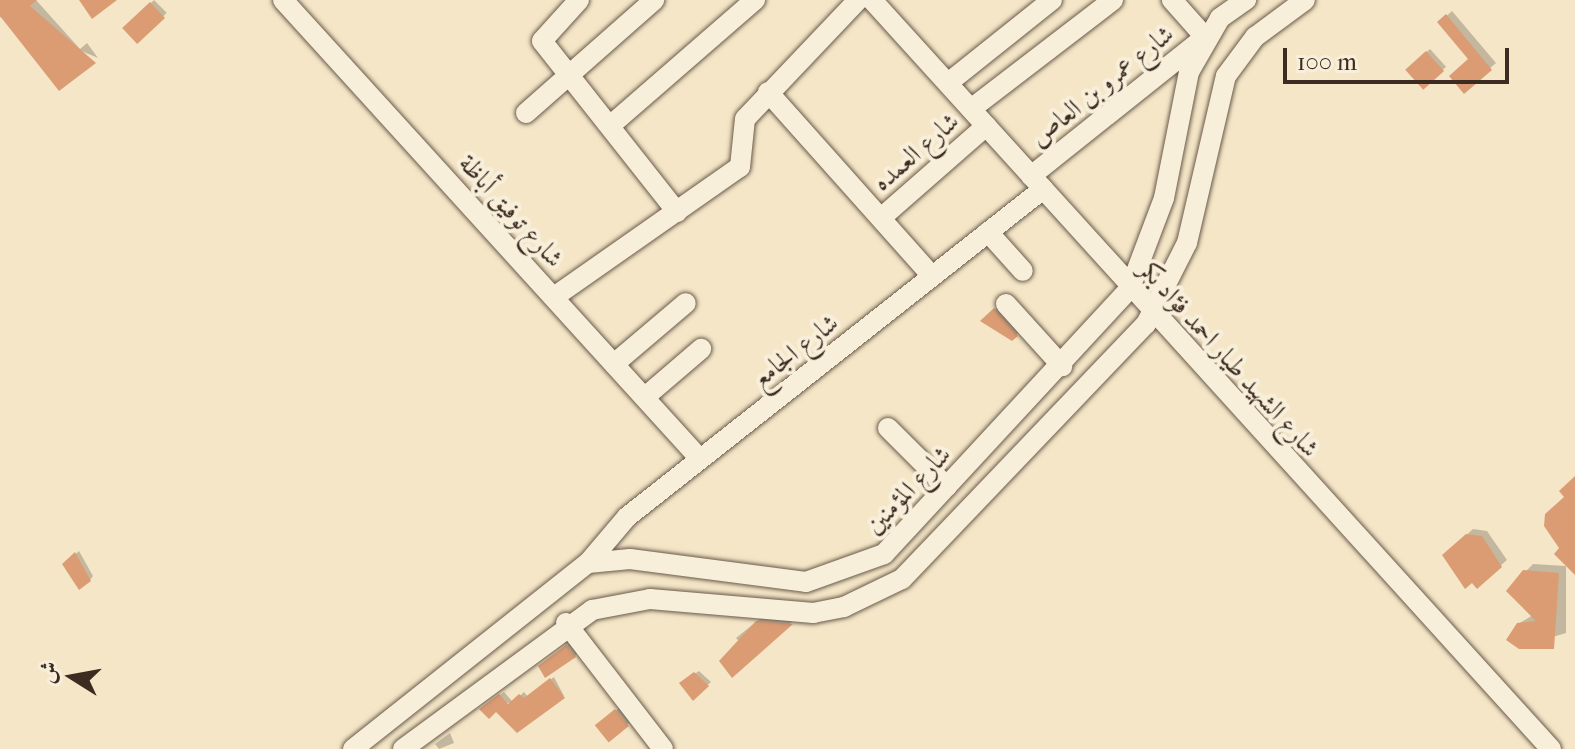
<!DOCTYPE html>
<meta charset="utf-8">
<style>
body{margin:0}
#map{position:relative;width:1575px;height:749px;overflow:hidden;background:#f4e6c7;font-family:"IM FELL French Canon",Amiri,serif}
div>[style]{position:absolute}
.shadow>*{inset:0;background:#0003;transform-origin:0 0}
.building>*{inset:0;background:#db9c74;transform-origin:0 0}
.roads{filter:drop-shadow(0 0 2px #6a5a4a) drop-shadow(0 0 2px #6a5a4a)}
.minor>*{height:20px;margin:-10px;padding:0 10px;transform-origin:10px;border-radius:10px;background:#f8efdb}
span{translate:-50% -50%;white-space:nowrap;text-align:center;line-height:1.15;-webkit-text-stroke:8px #f8efdb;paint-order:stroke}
.street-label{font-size:26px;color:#3c2b21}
.north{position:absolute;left:32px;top:637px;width:80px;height:80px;-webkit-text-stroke:6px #f8efdb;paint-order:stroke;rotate:281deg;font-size:22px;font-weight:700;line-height:32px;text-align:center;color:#3c2b21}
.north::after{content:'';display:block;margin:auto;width:28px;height:36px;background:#3c2b21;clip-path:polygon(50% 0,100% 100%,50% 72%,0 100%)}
.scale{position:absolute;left:1283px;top:48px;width:226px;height:36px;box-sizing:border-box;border:4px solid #3c2b21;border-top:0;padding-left:10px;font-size:24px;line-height:28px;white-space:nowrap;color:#3c2b21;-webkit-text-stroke:6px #f8efdb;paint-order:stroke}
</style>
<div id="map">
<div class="shadow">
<i style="clip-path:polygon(0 0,36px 0,80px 49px,87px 43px,98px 58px,0 17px)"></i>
<i style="left:154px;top:0;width:18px;height:40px;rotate:45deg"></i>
<i style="clip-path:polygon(1452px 11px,1496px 63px,1464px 91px,1471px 59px,1440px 22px)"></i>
<i style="left:1430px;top:49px;width:24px;height:30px;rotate:48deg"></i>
<i style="clip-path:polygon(998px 307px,1019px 332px,1012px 339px,983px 321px)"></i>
<i style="clip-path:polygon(1473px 529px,1487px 531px,1507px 560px,1477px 586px,1450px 550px)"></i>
<i style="clip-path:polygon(79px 551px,93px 576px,90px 580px,65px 564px)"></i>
<i style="clip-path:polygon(1533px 564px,1566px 566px,1566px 633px,1519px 647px,1518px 624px,1533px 615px,1508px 590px)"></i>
<i style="clip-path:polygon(762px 617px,794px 620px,732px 675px,742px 645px,736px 638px)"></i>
<i style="clip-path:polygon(573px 641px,580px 651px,575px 656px,546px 661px)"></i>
<i style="clip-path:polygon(699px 671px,711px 682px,693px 698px,681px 683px)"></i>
<i style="clip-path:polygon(554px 677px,564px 696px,485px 706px,504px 692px,513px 702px,524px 692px,528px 697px)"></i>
<i style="left:619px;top:708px;width:18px;height:28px;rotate:49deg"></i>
<i style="clip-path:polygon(450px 733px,454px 743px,439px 749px,435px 744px)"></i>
</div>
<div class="building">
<i style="clip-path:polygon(0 0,37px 0,30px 6px,96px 63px,59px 91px,0 16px)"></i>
<i style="clip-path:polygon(79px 0,117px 0,92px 19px)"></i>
<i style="left:150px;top:2px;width:22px;height:38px;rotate:47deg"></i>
<i style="clip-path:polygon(1446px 14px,1492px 70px,1464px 94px,1449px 76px,1468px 59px,1437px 22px)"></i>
<i style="left:1426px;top:51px;width:27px;height:28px;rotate:48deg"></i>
<i style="clip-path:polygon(994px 308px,1018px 336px,1012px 341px,980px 321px)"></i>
<i style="clip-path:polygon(1575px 476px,1575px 575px,1554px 554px,1559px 548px,1544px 526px,1545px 514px,1564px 497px,1559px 491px)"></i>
<i style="clip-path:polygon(1466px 534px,1482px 536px,1502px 567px,1477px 589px,1472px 583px,1465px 589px,1442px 555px)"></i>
<i style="clip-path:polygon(75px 552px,91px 581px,79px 590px,62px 564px)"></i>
<i style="clip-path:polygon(1523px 570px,1559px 573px,1554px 649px,1519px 649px,1506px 640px,1517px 623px,1536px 621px,1506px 591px)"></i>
<i style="clip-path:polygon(756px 621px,793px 624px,732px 678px,719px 661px)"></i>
<i style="clip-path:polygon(566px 645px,576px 657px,545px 678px,538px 666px)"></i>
<i style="clip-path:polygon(694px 672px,709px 686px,693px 701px,679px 683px)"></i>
<i style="clip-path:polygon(550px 678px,565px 698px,517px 733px,496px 712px,489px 719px,479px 709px,499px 694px,508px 704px,519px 694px,524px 698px)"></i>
<i style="left:615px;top:709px;width:22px;height:26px;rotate:51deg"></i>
</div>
<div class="roads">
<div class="minor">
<i style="left:283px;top:0;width:620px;rotate:47.74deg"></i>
<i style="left:579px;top:0;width:55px;rotate:132.1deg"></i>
<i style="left:542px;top:41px;width:218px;rotate:51.7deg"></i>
<i style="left:872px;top:0;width:1011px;rotate:47.81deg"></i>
<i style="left:948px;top:83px;width:133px;rotate:-38.6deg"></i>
<i style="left:768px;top:92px;width:246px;rotate:48.3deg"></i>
<i style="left:971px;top:109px;width:179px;rotate:-37.5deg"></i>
<i style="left:526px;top:113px;width:171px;rotate:-41.4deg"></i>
<i style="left:611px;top:125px;width:191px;rotate:-41deg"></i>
<i style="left:1031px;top:176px;width:223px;rotate:-38.6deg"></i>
<i style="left:1205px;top:37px;width:50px;rotate:-131.7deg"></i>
<i style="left:881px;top:218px;width:140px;rotate:-41.2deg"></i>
<i style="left:988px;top:232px;width:52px;rotate:48.1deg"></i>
<i style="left:554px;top:297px;width:227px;rotate:-35deg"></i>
<i style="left:740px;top:167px;width:48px;rotate:-84.1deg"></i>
<i style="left:745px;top:119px;width:164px;rotate:-46.5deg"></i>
<i style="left:1006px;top:304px;width:84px;rotate:47.9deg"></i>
<i style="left:614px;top:364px;width:94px;rotate:-40.3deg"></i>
<i style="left:645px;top:397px;width:74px;rotate:-40.6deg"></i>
<i style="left:888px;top:428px;width:83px;rotate:45deg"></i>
<i style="left:588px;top:563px;width:60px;rotate:-49.7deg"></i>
<i style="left:627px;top:517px;width:530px;rotate:-38.25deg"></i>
<i style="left:566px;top:623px;width:159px;rotate:52.4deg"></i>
<i style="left:353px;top:749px;width:300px;rotate:-38.4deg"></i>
<i style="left:588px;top:563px;width:42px;rotate:-5.4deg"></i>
<i style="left:630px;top:559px;width:177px;rotate:7.4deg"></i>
<i style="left:806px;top:582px;width:83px;rotate:-19.7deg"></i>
<i style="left:884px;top:554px;width:362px;rotate:-47.2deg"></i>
<i style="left:1130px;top:288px;width:96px;rotate:-69.3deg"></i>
<i style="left:1164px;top:198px;width:128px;rotate:-78.8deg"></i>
<i style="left:1189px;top:72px;width:62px;rotate:-60.1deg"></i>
<i style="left:1220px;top:18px;width:32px;rotate:-35deg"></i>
<i style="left:403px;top:749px;width:235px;rotate:-36.3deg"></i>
<i style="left:592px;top:610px;width:59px;rotate:-10.7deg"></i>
<i style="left:650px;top:599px;width:164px;rotate:4.9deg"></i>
<i style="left:813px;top:613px;width:32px;rotate:-11deg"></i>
<i style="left:844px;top:607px;width:64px;rotate:-25.8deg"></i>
<i style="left:902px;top:579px;width:353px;rotate:-46.3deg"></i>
<i style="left:1146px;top:324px;width:91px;rotate:-63.2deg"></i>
<i style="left:1187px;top:243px;width:171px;rotate:-76.9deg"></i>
<i style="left:1226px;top:76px;width:49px;rotate:-53.4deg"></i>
<i style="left:1255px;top:37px;width:62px;rotate:-36.5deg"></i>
</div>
</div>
<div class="street-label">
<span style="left:1102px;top:86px;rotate:-39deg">شارع عمرو بن العاص</span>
<span style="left:916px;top:152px;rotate:-41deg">شارع العمده</span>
<span style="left:511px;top:211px;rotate:48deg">شارع توفيق أباظة</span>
<span style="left:795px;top:351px;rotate:-38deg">شارع الجامع</span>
<span style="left:1229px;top:359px;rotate:48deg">شارع الشهيد طيار احمد فؤاد بكر</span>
<span style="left:908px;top:490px;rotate:-46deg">شارع المؤمنين</span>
</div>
<div class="north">ش</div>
<div class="scale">100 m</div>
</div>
